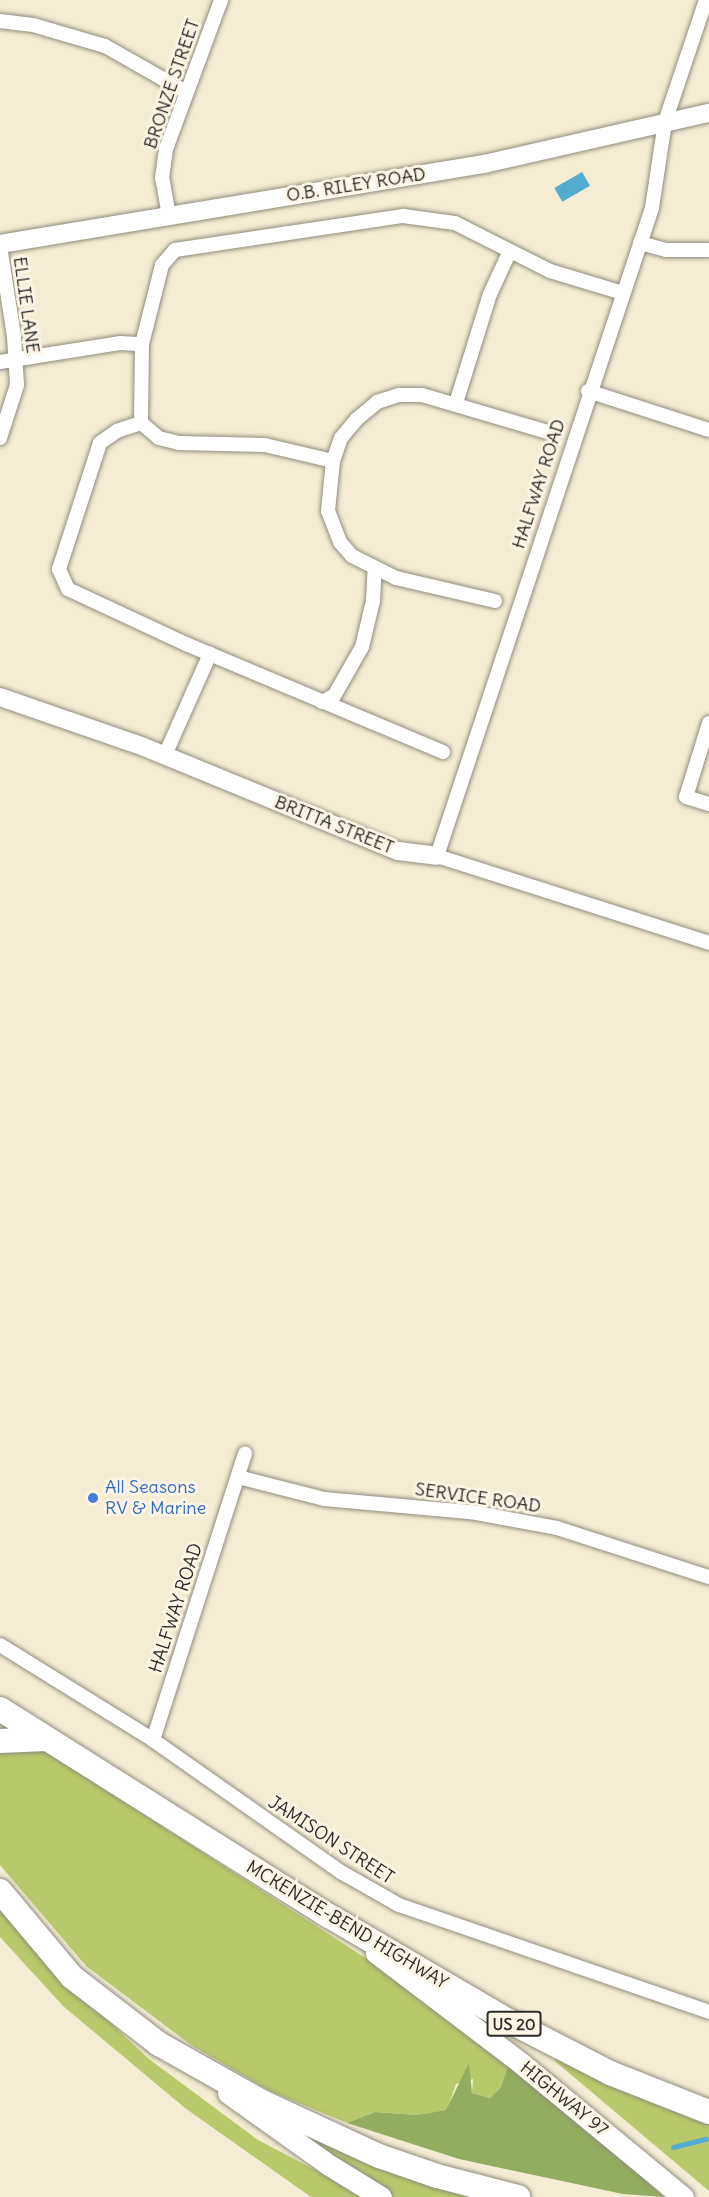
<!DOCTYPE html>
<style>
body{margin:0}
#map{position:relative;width:709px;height:2197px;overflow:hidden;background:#f4ecd3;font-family:Delius,sans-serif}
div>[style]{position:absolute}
.green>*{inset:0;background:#b8c96c}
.forest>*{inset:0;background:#92ad60}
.water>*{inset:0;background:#53abd0;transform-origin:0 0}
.stream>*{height:5px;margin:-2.5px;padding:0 2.5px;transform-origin:2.5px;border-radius:2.5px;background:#53abd0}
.roads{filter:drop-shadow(0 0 2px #908c7f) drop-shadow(0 0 2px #908c7f)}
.street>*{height:14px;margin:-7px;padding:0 7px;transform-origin:7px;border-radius:7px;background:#fff}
.secondary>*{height:18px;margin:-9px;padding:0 9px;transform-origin:9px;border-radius:9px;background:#fff}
.primary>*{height:21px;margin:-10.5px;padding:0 10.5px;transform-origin:10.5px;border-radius:10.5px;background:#fff}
.highway>*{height:24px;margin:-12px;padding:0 12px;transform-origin:12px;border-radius:12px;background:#fff}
.dots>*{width:16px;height:16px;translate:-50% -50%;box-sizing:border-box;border:3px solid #fcf5e5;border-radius:50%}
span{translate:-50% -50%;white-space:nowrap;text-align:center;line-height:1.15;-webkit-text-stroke:6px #fcf5e5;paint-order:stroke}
.shield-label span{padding:2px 4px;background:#fcf5e5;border:2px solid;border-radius:4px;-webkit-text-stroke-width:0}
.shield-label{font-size:16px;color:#2b2b2b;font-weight:700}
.street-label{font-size:18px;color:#2b2b2b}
.shop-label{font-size:18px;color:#366cbe}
.left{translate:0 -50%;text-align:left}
</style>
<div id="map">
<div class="green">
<i style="clip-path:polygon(16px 1745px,38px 1746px,381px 1968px,510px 2060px,501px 2087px,490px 2098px,472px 2093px,473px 2079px,456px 2084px,447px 2110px,417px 2115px,375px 2112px,347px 2123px,270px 2091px,191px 2045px,86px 1966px,0 1865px,0 1753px)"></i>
<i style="clip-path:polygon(0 1911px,73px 1988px,149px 2059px,258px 2140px,342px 2184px,258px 2118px,491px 2197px,311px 2197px,185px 2108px,63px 2006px,0 1937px)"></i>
<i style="clip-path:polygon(553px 2055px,709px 2119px,709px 2191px,556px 2062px)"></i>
</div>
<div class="forest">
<i style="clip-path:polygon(510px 2060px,573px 2113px,664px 2197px,623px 2194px,459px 2159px,347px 2123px,375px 2112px,417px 2115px,446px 2110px,469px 2063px,472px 2093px,490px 2098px,501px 2087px)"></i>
</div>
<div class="water">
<i style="left:582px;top:172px;width:16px;height:32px;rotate:60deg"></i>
</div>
<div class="stream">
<i style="left:673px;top:2147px;width:34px;rotate:-14deg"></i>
</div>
<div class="roads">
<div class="street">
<i style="left:706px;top:0;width:129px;rotate:108.6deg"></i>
<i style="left:665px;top:122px;width:87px;rotate:98.6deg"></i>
<i style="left:652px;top:208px;width:683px;rotate:108.36deg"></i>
<i style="left:437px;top:856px;width:286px;rotate:17.7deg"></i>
<i style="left:0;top:21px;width:33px;rotate:7deg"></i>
<i style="left:33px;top:25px;width:75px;rotate:16.3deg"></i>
<i style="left:105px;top:46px;width:93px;rotate:29.6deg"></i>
<i style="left:169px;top:216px;width:39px;rotate:-100deg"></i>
<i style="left:162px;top:178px;width:29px;rotate:-82deg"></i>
<i style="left:166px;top:149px;width:159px;rotate:-69.7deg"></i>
<i style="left:640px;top:243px;width:27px;rotate:15deg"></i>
<i style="left:666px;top:250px;width:43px"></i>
<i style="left:0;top:246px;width:91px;rotate:81.2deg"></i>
<i style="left:14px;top:336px;width:49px;rotate:86.5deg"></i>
<i style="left:17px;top:385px;width:56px;rotate:107.8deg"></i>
<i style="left:0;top:362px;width:121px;rotate:-9deg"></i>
<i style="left:120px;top:343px;width:22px;rotate:3deg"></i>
<i style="left:588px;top:391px;width:127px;rotate:17.9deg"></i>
<i style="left:456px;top:403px;width:114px;rotate:-72.7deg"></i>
<i style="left:490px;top:294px;width:45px;rotate:-65.1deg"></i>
<i style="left:141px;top:423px;width:25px;rotate:162deg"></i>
<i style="left:117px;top:431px;width:21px;rotate:145deg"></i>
<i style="left:100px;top:443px;width:133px;rotate:108deg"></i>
<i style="left:59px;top:569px;width:22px;rotate:66deg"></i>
<i style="left:68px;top:589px;width:130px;rotate:25deg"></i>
<i style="left:186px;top:644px;width:279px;rotate:22.8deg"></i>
<i style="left:333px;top:461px;width:70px;rotate:-166.8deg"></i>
<i style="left:265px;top:445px;width:86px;rotate:-178.7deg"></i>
<i style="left:179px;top:443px;width:21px;rotate:-166deg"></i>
<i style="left:159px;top:438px;width:23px;rotate:-140deg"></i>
<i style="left:141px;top:423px;width:79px;rotate:-89.3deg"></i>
<i style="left:142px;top:344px;width:81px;rotate:-75.8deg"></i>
<i style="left:162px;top:265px;width:20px;rotate:-49deg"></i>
<i style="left:175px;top:250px;width:231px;rotate:-8.5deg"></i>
<i style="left:403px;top:216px;width:52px;rotate:7.7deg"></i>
<i style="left:455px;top:223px;width:106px;rotate:26.8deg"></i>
<i style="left:550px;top:271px;width:76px;rotate:16.8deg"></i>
<i style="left:495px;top:601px;width:102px;rotate:-166.9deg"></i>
<i style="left:396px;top:578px;width:49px;rotate:-153.4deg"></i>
<i style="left:352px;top:556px;width:18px;rotate:-131deg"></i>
<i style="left:340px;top:542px;width:33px;rotate:-111deg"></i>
<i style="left:328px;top:511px;width:50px;rotate:-84.3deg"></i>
<i style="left:333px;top:461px;width:24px;rotate:-71deg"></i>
<i style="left:341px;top:438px;width:25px;rotate:-50deg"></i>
<i style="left:357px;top:419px;width:26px;rotate:-40deg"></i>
<i style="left:377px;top:402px;width:23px;rotate:-18deg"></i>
<i style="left:399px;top:395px;width:23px"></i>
<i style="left:422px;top:395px;width:131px;rotate:16.4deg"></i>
<i style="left:322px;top:702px;width:13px;rotate:-27deg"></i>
<i style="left:334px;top:696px;width:56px;rotate:-60.3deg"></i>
<i style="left:362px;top:647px;width:47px;rotate:-76.6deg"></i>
<i style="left:373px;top:601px;width:33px;rotate:-87deg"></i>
<i style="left:709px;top:723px;width:77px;rotate:107.3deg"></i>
<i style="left:686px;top:797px;width:24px;rotate:17deg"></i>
<i style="left:165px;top:755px;width:111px;rotate:-66deg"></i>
<i style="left:238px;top:1477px;width:89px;rotate:14.3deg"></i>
<i style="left:324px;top:1499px;width:148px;rotate:5.1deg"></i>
<i style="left:471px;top:1512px;width:87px;rotate:10.5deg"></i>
<i style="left:557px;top:1528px;width:160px;rotate:17.9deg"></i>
<i style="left:0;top:1645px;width:180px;rotate:31.8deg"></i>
<i style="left:153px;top:1740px;width:230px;rotate:35.1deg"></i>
<i style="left:341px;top:1872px;width:67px;rotate:29.6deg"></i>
<i style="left:399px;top:1905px;width:328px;rotate:19deg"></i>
<i style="left:153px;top:1740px;width:301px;rotate:-72.2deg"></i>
</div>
<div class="secondary">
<i style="left:0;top:244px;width:491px;rotate:-9.4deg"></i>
<i style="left:484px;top:164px;width:231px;rotate:-12.8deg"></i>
<i style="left:0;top:697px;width:152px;rotate:19.1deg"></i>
<i style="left:144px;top:747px;width:274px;rotate:22.3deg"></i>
<i style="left:398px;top:851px;width:39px;rotate:7deg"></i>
</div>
<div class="primary">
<i style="left:376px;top:1953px;width:183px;rotate:37.2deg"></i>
<i style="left:522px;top:2064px;width:209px;rotate:39.6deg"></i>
<i style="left:228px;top:2093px;width:124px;rotate:35.5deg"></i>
<i style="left:329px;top:2165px;width:61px;rotate:31.6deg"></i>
</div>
<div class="highway">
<i style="left:0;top:1709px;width:389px;rotate:32.2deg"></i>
<i style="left:329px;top:1916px;width:208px;rotate:30.3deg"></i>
<i style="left:509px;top:2021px;width:114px;rotate:27.2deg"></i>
<i style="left:610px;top:2073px;width:106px;rotate:21.5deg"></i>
<i style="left:0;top:1741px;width:47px;rotate:-2.4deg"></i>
<i style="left:0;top:1891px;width:112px;rotate:50.1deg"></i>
<i style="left:72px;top:1977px;width:110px;rotate:37.6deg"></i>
<i style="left:159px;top:2044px;width:118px;rotate:29.4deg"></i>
<i style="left:262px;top:2102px;width:129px;rotate:24.8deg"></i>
<i style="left:379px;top:2156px;width:61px;rotate:19deg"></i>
<i style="left:437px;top:2176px;width:84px;rotate:14.5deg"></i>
</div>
</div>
<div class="dots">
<i style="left:93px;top:1498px;background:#3f7fe0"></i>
</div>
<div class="shield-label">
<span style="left:514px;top:2024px">US 20</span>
</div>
<div class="street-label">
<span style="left:172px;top:84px;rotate:-71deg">BRONZE STREET</span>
<span style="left:356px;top:185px;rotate:-9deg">O.B. RILEY ROAD</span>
<span style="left:26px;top:305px;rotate:82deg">ELLIE LANE</span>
<span style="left:539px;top:484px;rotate:-72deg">HALFWAY ROAD</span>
<span style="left:334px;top:825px;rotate:22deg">BRITTA STREET</span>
<span style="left:478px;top:1498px;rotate:8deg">SERVICE ROAD</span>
<span style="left:176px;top:1608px;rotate:-72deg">HALFWAY ROAD</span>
<span style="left:331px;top:1840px;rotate:33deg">JAMISON STREET</span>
<span style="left:347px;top:1925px;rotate:31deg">MCKENZIE-BEND HIGHWAY</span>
<span style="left:564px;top:2099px;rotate:39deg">HIGHWAY 97</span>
</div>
<div class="shop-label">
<span class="left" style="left:105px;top:1498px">All Seasons<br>RV &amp; Marine</span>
</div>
</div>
